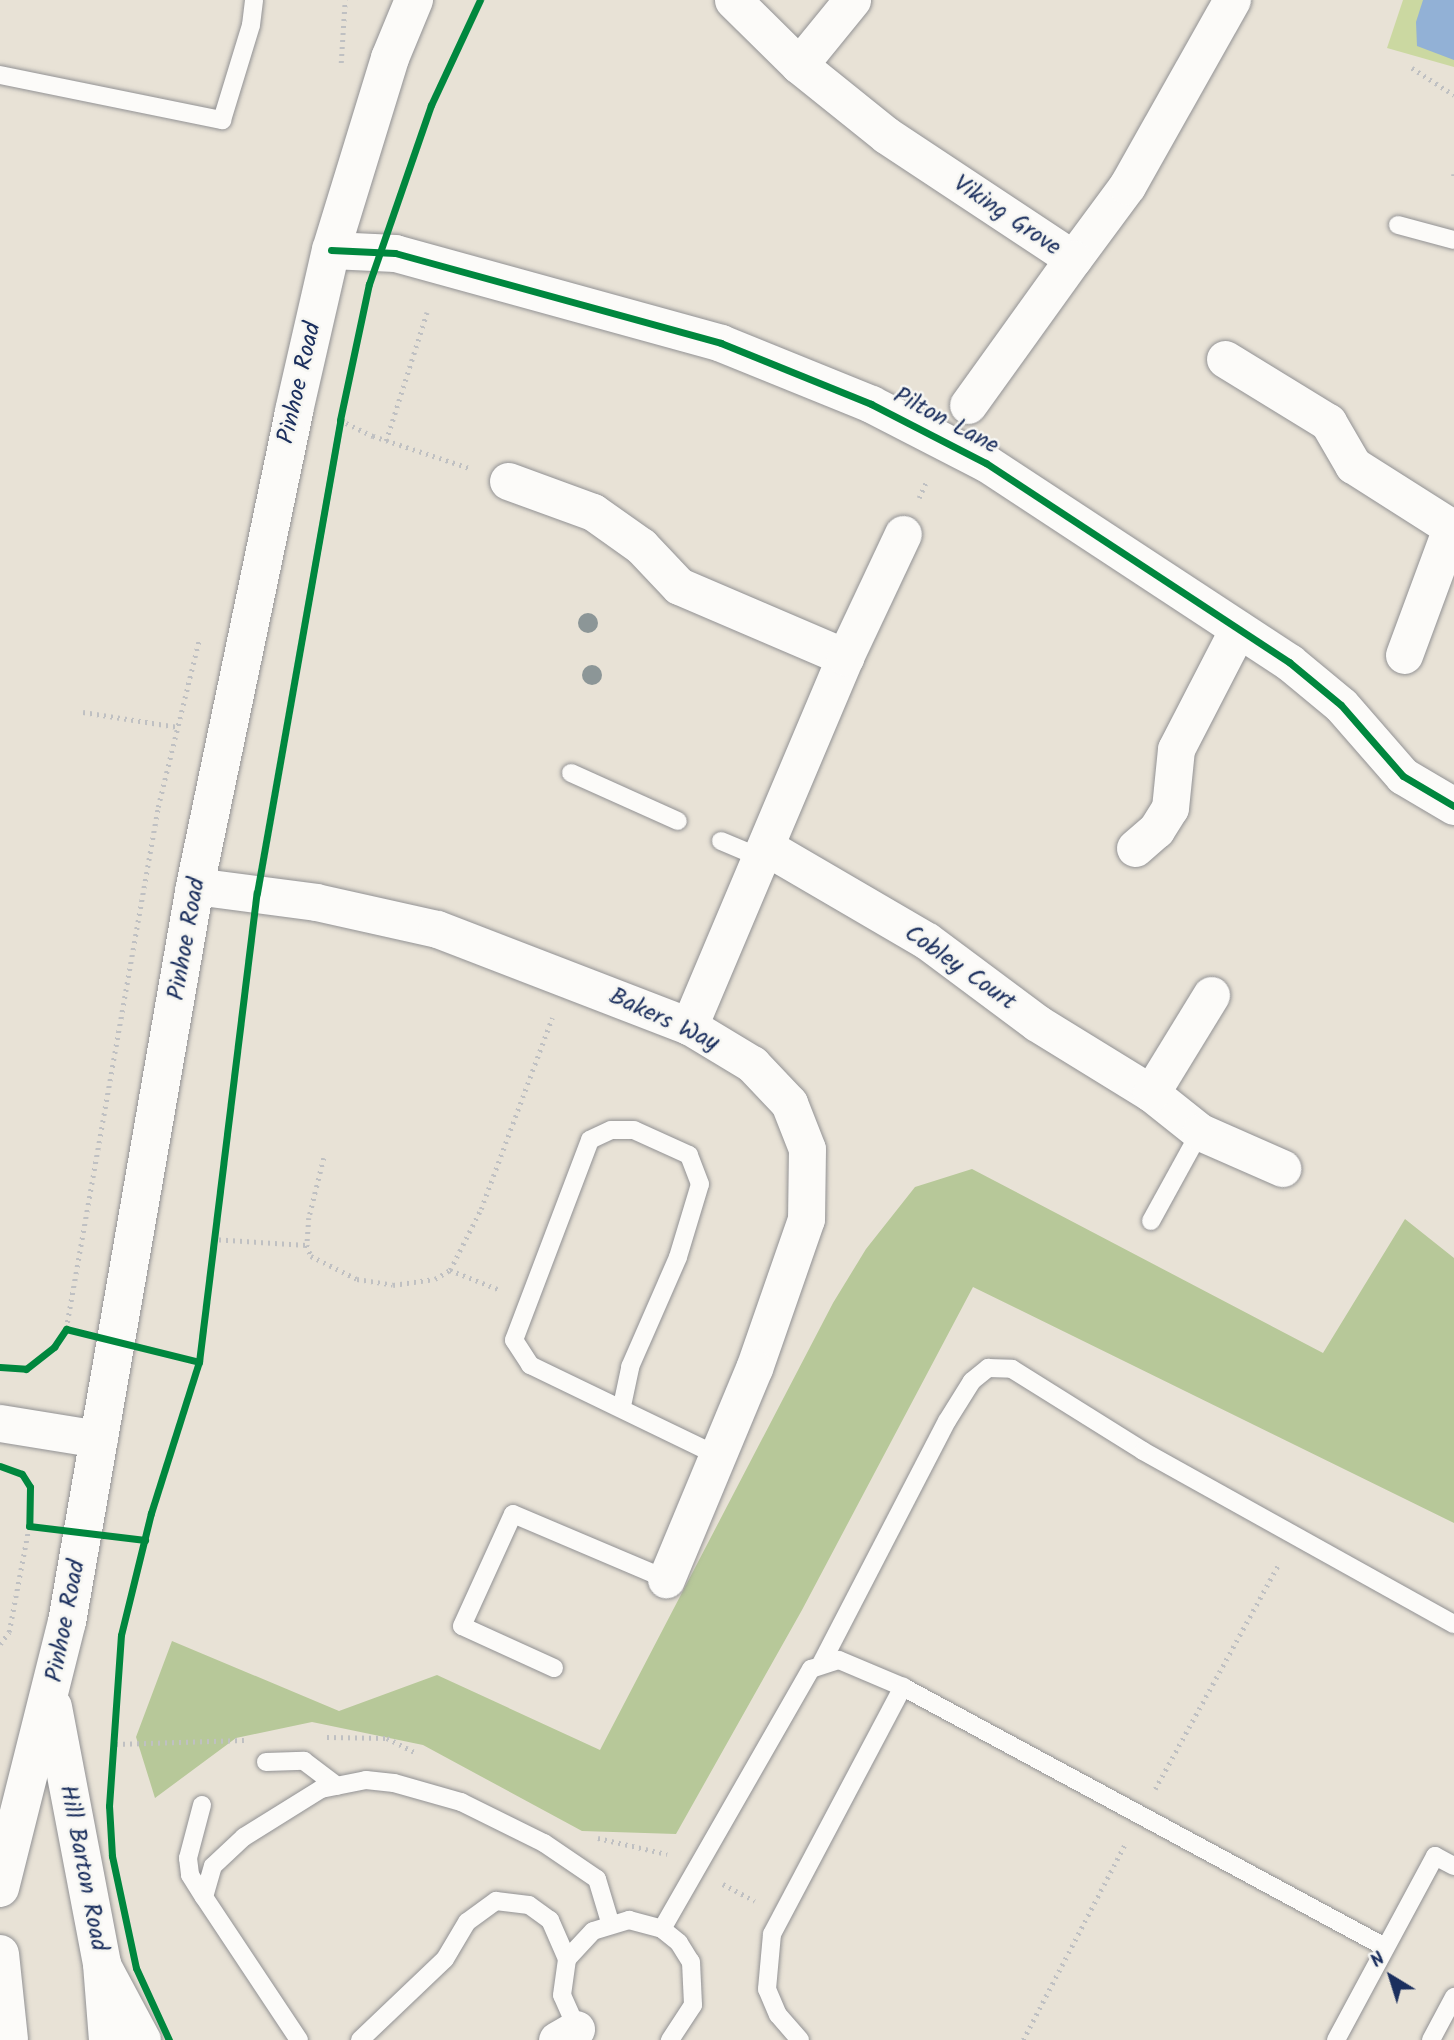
<!DOCTYPE html>
<style>
body{margin:0}
#map{position:relative;width:1454px;height:2040px;overflow:hidden;background:#e8e2d6;font-family:Kalam,sans-serif}
div>[style]{position:absolute}
.green>*{inset:0;background:#cbd8a1}
.forest>*{inset:0;background:#b7c899}
.water>*{inset:0;background:#92b1d6}
.path>*{height:4.5px;margin-top:-2.25px;transform-origin:0;background:repeating-linear-gradient(90deg,#bfc0c2 0 2px,transparent 0 7px)}
.roads{filter:drop-shadow(0 0 2px #929294) drop-shadow(0 0 2px #929294)}
.service>*{height:18px;margin:-9px;padding:0 9px;transform-origin:9px;border-radius:9px;background:#fcfbf9}
.minor>*{height:37px;margin:-18.5px;padding:0 18.5px;transform-origin:18.5px;border-radius:18.5px;background:#fcfbf9}
.secondary>*{height:38px;margin:-19px;padding:0 19px;transform-origin:19px;border-radius:19px;background:#fcfbf9}
.cycleway>*{height:7px;margin:-3.5px;padding:0 3.5px;transform-origin:3.5px;border-radius:3.5px;background:#00873e}
.trees>*{width:20px;height:20px;margin:-10px;border-radius:50%;background:#8c9697}
span{translate:-50% -50%;white-space:nowrap;text-align:center;line-height:1.15;-webkit-text-stroke:5px #f6f6f2;paint-order:stroke}
.street-label{font-size:24px;color:#1b2f5e}
.north{position:absolute;left:1356px;top:1942px;width:70px;height:70px;-webkit-text-stroke:5px #f6f6f2;paint-order:stroke;rotate:322deg;font-size:19px;font-weight:700;line-height:28px;text-align:center;color:#1b2f5e}
.north::after{content:'';display:block;margin:auto;width:24px;height:32px;background:#1b2f5e;clip-path:polygon(50% 0,100% 100%,50% 72%,0 100%)}
</style>
<div id="map">
<div class="green">
<i style="clip-path:polygon(1403px 0,1454px 0,1454px 67px,1387px 48px)"></i>
</div>
<div class="forest">
<i style="clip-path:polygon(972px 1169px,1323px 1353px,1405px 1219px,1454px 1258px,1454px 1523px,973px 1287px,802px 1610px,676px 1834px,582px 1831px,423px 1745px,312px 1722px,236px 1738px,155px 1798px,136px 1737px,172px 1641px,339px 1711px,437px 1675px,600px 1750px,833px 1303px,866px 1249px,915px 1187px)"></i>
</div>
<div class="water">
<i style="clip-path:polygon(1423px 0,1454px 0,1454px 60px,1417px 46px,1416px 22px)"></i>
</div>
<div class="path">
<i style="left:341px;top:63px;width:63px;rotate:-86.4deg"></i>
<i style="left:1412px;top:68px;width:50px;rotate:32.7deg"></i>
<i style="left:1454px;top:174px;width:4px;rotate:90deg"></i>
<i style="left:340px;top:420px;width:37px;rotate:26deg"></i>
<i style="left:373px;top:436px;width:102px;rotate:18.3deg"></i>
<i style="left:386px;top:441px;width:135px;rotate:-72.4deg"></i>
<i style="left:919px;top:498px;width:20px;rotate:-66deg"></i>
<i style="left:83px;top:712px;width:96px;rotate:9deg"></i>
<i style="left:324px;top:1158px;width:62px;rotate:104deg"></i>
<i style="left:309px;top:1218px;width:27px;rotate:94deg"></i>
<i style="left:307px;top:1245px;width:12px;rotate:70deg"></i>
<i style="left:311px;top:1256px;width:51px;rotate:26.6deg"></i>
<i style="left:357px;top:1279px;width:36px;rotate:9deg"></i>
<i style="left:393px;top:1285px;width:42px;rotate:-8.1deg"></i>
<i style="left:435px;top:1279px;width:17px;rotate:-31deg"></i>
<i style="left:450px;top:1270px;width:54px;rotate:21.8deg"></i>
<i style="left:212px;top:1239px;width:95px;rotate:3.6deg"></i>
<i style="left:450px;top:1270px;width:68px;rotate:-63.1deg"></i>
<i style="left:481px;top:1209px;width:204px;rotate:-69.6deg"></i>
<i style="left:66px;top:1329px;width:530px;rotate:-80deg"></i>
<i style="left:158px;top:807px;width:172px;rotate:-76.2deg"></i>
<i style="left:0;top:1644px;width:15px;rotate:-53deg"></i>
<i style="left:9px;top:1632px;width:108px;rotate:-79.3deg"></i>
<i style="left:327px;top:1737px;width:60px;rotate:1deg"></i>
<i style="left:387px;top:1738px;width:33px;rotate:27deg"></i>
<i style="left:116px;top:1744px;width:128px;rotate:-1.8deg"></i>
<i style="left:1155px;top:1789px;width:258px;rotate:-61.2deg"></i>
<i style="left:598px;top:1838px;width:71px;rotate:13.1deg"></i>
<i style="left:723px;top:1884px;width:36px;rotate:28deg"></i>
<i style="left:1023px;top:2040px;width:223px;rotate:-62.5deg"></i>
</div>
<div class="roads">
<div class="service">
<i style="left:0;top:75px;width:227px;rotate:11.5deg"></i>
<i style="left:222px;top:120px;width:99px;rotate:-73deg"></i>
<i style="left:251px;top:25px;width:25px;rotate:-83deg"></i>
<i style="left:1398px;top:225px;width:58px;rotate:15deg"></i>
<i style="left:571px;top:773px;width:117px;rotate:24.2deg"></i>
<i style="left:721px;top:841px;width:41px;rotate:22.8deg"></i>
<i style="left:1151px;top:1221px;width:102px;rotate:-61.2deg"></i>
<i style="left:622px;top:1406px;width:40px;rotate:-78deg"></i>
<i style="left:630px;top:1367px;width:120px;rotate:-66.4deg"></i>
<i style="left:678px;top:1257px;width:76px;rotate:-73.2deg"></i>
<i style="left:700px;top:1184px;width:31px;rotate:-111deg"></i>
<i style="left:689px;top:1155px;width:60px;rotate:-155.6deg"></i>
<i style="left:634px;top:1130px;width:23px;rotate:180deg"></i>
<i style="left:611px;top:1130px;width:23px;rotate:155deg"></i>
<i style="left:590px;top:1140px;width:214px;rotate:110.8deg"></i>
<i style="left:514px;top:1340px;width:30px;rotate:57deg"></i>
<i style="left:530px;top:1365px;width:209px;rotate:25.8deg"></i>
<i style="left:822px;top:1662px;width:271px;rotate:-62.6deg"></i>
<i style="left:947px;top:1421px;width:47px;rotate:-58deg"></i>
<i style="left:972px;top:1381px;width:21px;rotate:-39deg"></i>
<i style="left:988px;top:1368px;width:24px;rotate:2deg"></i>
<i style="left:1012px;top:1369px;width:155px;rotate:32deg"></i>
<i style="left:1143px;top:1451px;width:356px;rotate:29.1deg"></i>
<i style="left:554px;top:1668px;width:101px;rotate:-155.5deg"></i>
<i style="left:462px;top:1626px;width:123px;rotate:-65.5deg"></i>
<i style="left:513px;top:1514px;width:166px;rotate:23deg"></i>
<i style="left:266px;top:1762px;width:38px;rotate:-2deg"></i>
<i style="left:304px;top:1761px;width:41px;rotate:37.1deg"></i>
<i style="left:202px;top:1805px;width:55px;rotate:104.8deg"></i>
<i style="left:188px;top:1858px;width:17px;rotate:83deg"></i>
<i style="left:190px;top:1875px;width:26px;rotate:58deg"></i>
<i style="left:662px;top:1929px;width:300px;rotate:-60.2deg"></i>
<i style="left:811px;top:1669px;width:29px;rotate:-18deg"></i>
<i style="left:839px;top:1660px;width:69px;rotate:22.9deg"></i>
<i style="left:903px;top:1687px;width:545px;rotate:28.35deg"></i>
<i style="left:578px;top:2031px;width:39px;rotate:-114deg"></i>
<i style="left:562px;top:1995px;width:36px;rotate:-82deg"></i>
<i style="left:567px;top:1959px;width:38px;rotate:-47deg"></i>
<i style="left:593px;top:1931px;width:38px;rotate:-17deg"></i>
<i style="left:629px;top:1920px;width:34px;rotate:15deg"></i>
<i style="left:662px;top:1929px;width:22px;rotate:39deg"></i>
<i style="left:679px;top:1943px;width:22px;rotate:58deg"></i>
<i style="left:691px;top:1962px;width:43px;rotate:87.3deg"></i>
<i style="left:693px;top:2005px;width:42px;rotate:123.3deg"></i>
<i style="left:299px;top:2040px;width:172px;rotate:-123.6deg"></i>
<i style="left:204px;top:1897px;width:32px;rotate:-74deg"></i>
<i style="left:213px;top:1866px;width:42px;rotate:-43.1deg"></i>
<i style="left:244px;top:1837px;width:91px;rotate:-31.9deg"></i>
<i style="left:321px;top:1789px;width:46px;rotate:-11.3deg"></i>
<i style="left:366px;top:1780px;width:28px;rotate:6deg"></i>
<i style="left:394px;top:1783px;width:70px;rotate:15.8deg"></i>
<i style="left:461px;top:1802px;width:93px;rotate:26.3deg"></i>
<i style="left:544px;top:1843px;width:64px;rotate:34.2deg"></i>
<i style="left:597px;top:1879px;width:45px;rotate:73.2deg"></i>
<i style="left:360px;top:2040px;width:117px;rotate:-43.6deg"></i>
<i style="left:445px;top:1959px;width:43px;rotate:-59.3deg"></i>
<i style="left:467px;top:1922px;width:36px;rotate:-36deg"></i>
<i style="left:496px;top:1901px;width:33px;rotate:7deg"></i>
<i style="left:529px;top:1905px;width:26px;rotate:36deg"></i>
<i style="left:550px;top:1920px;width:43px;rotate:66.4deg"></i>
<i style="left:800px;top:2040px;width:33px;rotate:-131deg"></i>
<i style="left:778px;top:2015px;width:28px;rotate:-113deg"></i>
<i style="left:767px;top:1989px;width:55px;rotate:-84.8deg"></i>
<i style="left:772px;top:1934px;width:280px;rotate:-62.1deg"></i>
<i style="left:1336px;top:2040px;width:209px;rotate:-61.7deg"></i>
<i style="left:1435px;top:1856px;width:21px;rotate:28deg"></i>
<i style="left:1431px;top:2040px;width:49px;rotate:-61.9deg"></i>
</div>
<div class="minor">
<i style="left:733px;top:0;width:93px;rotate:44.6deg"></i>
<i style="left:799px;top:65px;width:112px;rotate:38.8deg"></i>
<i style="left:886px;top:135px;width:224px;rotate:33.5deg"></i>
<i style="left:1073px;top:259px;width:91px;rotate:-53.5deg"></i>
<i style="left:1127px;top:186px;width:214px;rotate:-60.6deg"></i>
<i style="left:799px;top:65px;width:84px;rotate:-50.8deg"></i>
<i style="left:331px;top:250px;width:64px;rotate:2.7deg"></i>
<i style="left:395px;top:253px;width:338px;rotate:15.4deg"></i>
<i style="left:721px;top:343px;width:162px;rotate:22.1deg"></i>
<i style="left:871px;top:404px;width:129px;rotate:27.2deg"></i>
<i style="left:986px;top:463px;width:363px;rotate:33.3deg"></i>
<i style="left:1289px;top:662px;width:67px;rotate:39.6deg"></i>
<i style="left:1341px;top:705px;width:94px;rotate:48.9deg"></i>
<i style="left:1403px;top:776px;width:59px;rotate:30.5deg"></i>
<i style="left:1225px;top:359px;width:121px;rotate:31.5deg"></i>
<i style="left:1328px;top:422px;width:50px;rotate:59.8deg"></i>
<i style="left:1353px;top:465px;width:120px;rotate:32.4deg"></i>
<i style="left:968px;top:405px;width:180px;rotate:-54.3deg"></i>
<i style="left:508px;top:481px;width:90px;rotate:20deg"></i>
<i style="left:593px;top:512px;width:59px;rotate:35.3deg"></i>
<i style="left:641px;top:546px;width:55px;rotate:46.5deg"></i>
<i style="left:679px;top:586px;width:181px;rotate:23.2deg"></i>
<i style="left:845px;top:657px;width:401px;rotate:112.9deg"></i>
<i style="left:1404px;top:655px;width:135px;rotate:-69.7deg"></i>
<i style="left:845px;top:657px;width:136px;rotate:-64.8deg"></i>
<i style="left:766px;top:847px;width:186px;rotate:30.3deg"></i>
<i style="left:927px;top:941px;width:137px;rotate:36.7deg"></i>
<i style="left:1037px;top:1023px;width:134px;rotate:31.6deg"></i>
<i style="left:1151px;top:1093px;width:63px;rotate:38.5deg"></i>
<i style="left:1200px;top:1132px;width:90px;rotate:23.7deg"></i>
<i style="left:1135px;top:848px;width:28px;rotate:-41deg"></i>
<i style="left:1156px;top:830px;width:26px;rotate:-58deg"></i>
<i style="left:1170px;top:808px;width:59px;rotate:-84.2deg"></i>
<i style="left:1176px;top:749px;width:135px;rotate:-62.7deg"></i>
<i style="left:195px;top:886px;width:122px;rotate:7.5deg"></i>
<i style="left:316px;top:902px;width:124px;rotate:12.6deg"></i>
<i style="left:437px;top:929px;width:270px;rotate:21.1deg"></i>
<i style="left:689px;top:1026px;width:74px;rotate:31.1deg"></i>
<i style="left:752px;top:1064px;width:54px;rotate:46.5deg"></i>
<i style="left:789px;top:1103px;width:49px;rotate:68.6deg"></i>
<i style="left:807px;top:1149px;width:70px;rotate:90.8deg"></i>
<i style="left:806px;top:1219px;width:158px;rotate:109.2deg"></i>
<i style="left:754px;top:1368px;width:229px;rotate:112.6deg"></i>
<i style="left:1151px;top:1093px;width:115px;rotate:-58.5deg"></i>
<i style="left:0;top:1423px;width:100px;rotate:9.2deg"></i>
<i style="left:102px;top:1965px;width:85px;rotate:61.9deg"></i>
<i style="left:557px;top:2040px;width:22px;rotate:-30deg"></i>
</div>
<div class="secondary">
<i style="left:53px;top:1707px;width:262px;rotate:79.2deg"></i>
<i style="left:102px;top:1964px;width:76px;rotate:85.5deg"></i>
<i style="left:0;top:1888px;width:274px;rotate:-75.9deg"></i>
<i style="left:67px;top:1622px;width:747px;rotate:-80.13deg"></i>
<i style="left:195px;top:886px;width:485px;rotate:-78.2deg"></i>
<i style="left:294px;top:411px;width:165px;rotate:-77.1deg"></i>
<i style="left:331px;top:250px;width:201px;rotate:-72.9deg"></i>
<i style="left:390px;top:58px;width:63px;rotate:-67.5deg"></i>
<i style="left:0;top:1954px;width:86px;rotate:84deg"></i>
</div>
</div>
<div class="cycleway">
<i style="left:331px;top:250px;width:64px;rotate:2.7deg"></i>
<i style="left:395px;top:253px;width:338px;rotate:15.4deg"></i>
<i style="left:721px;top:343px;width:162px;rotate:22.1deg"></i>
<i style="left:871px;top:404px;width:129px;rotate:27.2deg"></i>
<i style="left:986px;top:463px;width:363px;rotate:33.3deg"></i>
<i style="left:1289px;top:662px;width:67px;rotate:39.6deg"></i>
<i style="left:1341px;top:705px;width:94px;rotate:48.9deg"></i>
<i style="left:1403px;top:776px;width:59px;rotate:30.5deg"></i>
<i style="left:0;top:1367px;width:26px;rotate:4deg"></i>
<i style="left:26px;top:1369px;width:36px;rotate:-38deg"></i>
<i style="left:54px;top:1347px;width:22px;rotate:-56deg"></i>
<i style="left:66px;top:1329px;width:137px;rotate:13.9deg"></i>
<i style="left:0;top:1466px;width:23px;rotate:20deg"></i>
<i style="left:22px;top:1474px;width:15px;rotate:58deg"></i>
<i style="left:30px;top:1487px;width:39px;rotate:91deg"></i>
<i style="left:29px;top:1526px;width:117px;rotate:6.9deg"></i>
<i style="left:169px;top:2040px;width:79px;rotate:-114.6deg"></i>
<i style="left:136px;top:1968px;width:115px;rotate:-102.1deg"></i>
<i style="left:112px;top:1856px;width:50px;rotate:-93.4deg"></i>
<i style="left:109px;top:1806px;width:171px;rotate:-86deg"></i>
<i style="left:121px;top:1635px;width:126px;rotate:-76.2deg"></i>
<i style="left:151px;top:1513px;width:158px;rotate:-72.4deg"></i>
<i style="left:199px;top:1362px;width:473px;rotate:-83deg"></i>
<i style="left:257px;top:893px;width:480px;rotate:-80deg"></i>
<i style="left:340px;top:420px;width:139px;rotate:-78deg"></i>
<i style="left:369px;top:284px;width:189px;rotate:-70.9deg"></i>
<i style="left:431px;top:105px;width:116px;rotate:-65deg"></i>
</div>
<div class="trees">
<i style="left:588px;top:623px"></i>
<i style="left:592px;top:675px"></i>
</div>
<div class="street-label">
<span style="left:1007px;top:216px;rotate:34deg">Viking Grove</span>
<span style="left:300px;top:383px;rotate:-77deg">Pinhoe Road</span>
<span style="left:946px;top:421px;rotate:28deg">Pilton Lane</span>
<span style="left:187px;top:939px;rotate:-80deg">Pinhoe Road</span>
<span style="left:960px;top:968px;rotate:35deg">Cobley Court</span>
<span style="left:664px;top:1020px;rotate:25deg">Bakers Way</span>
<span style="left:66px;top:1621px;rotate:-79deg">Pinhoe Road</span>
<span style="left:83px;top:1868px;rotate:79deg">Hill Barton Road</span>
</div>
<div class="north">N</div>
</div>
